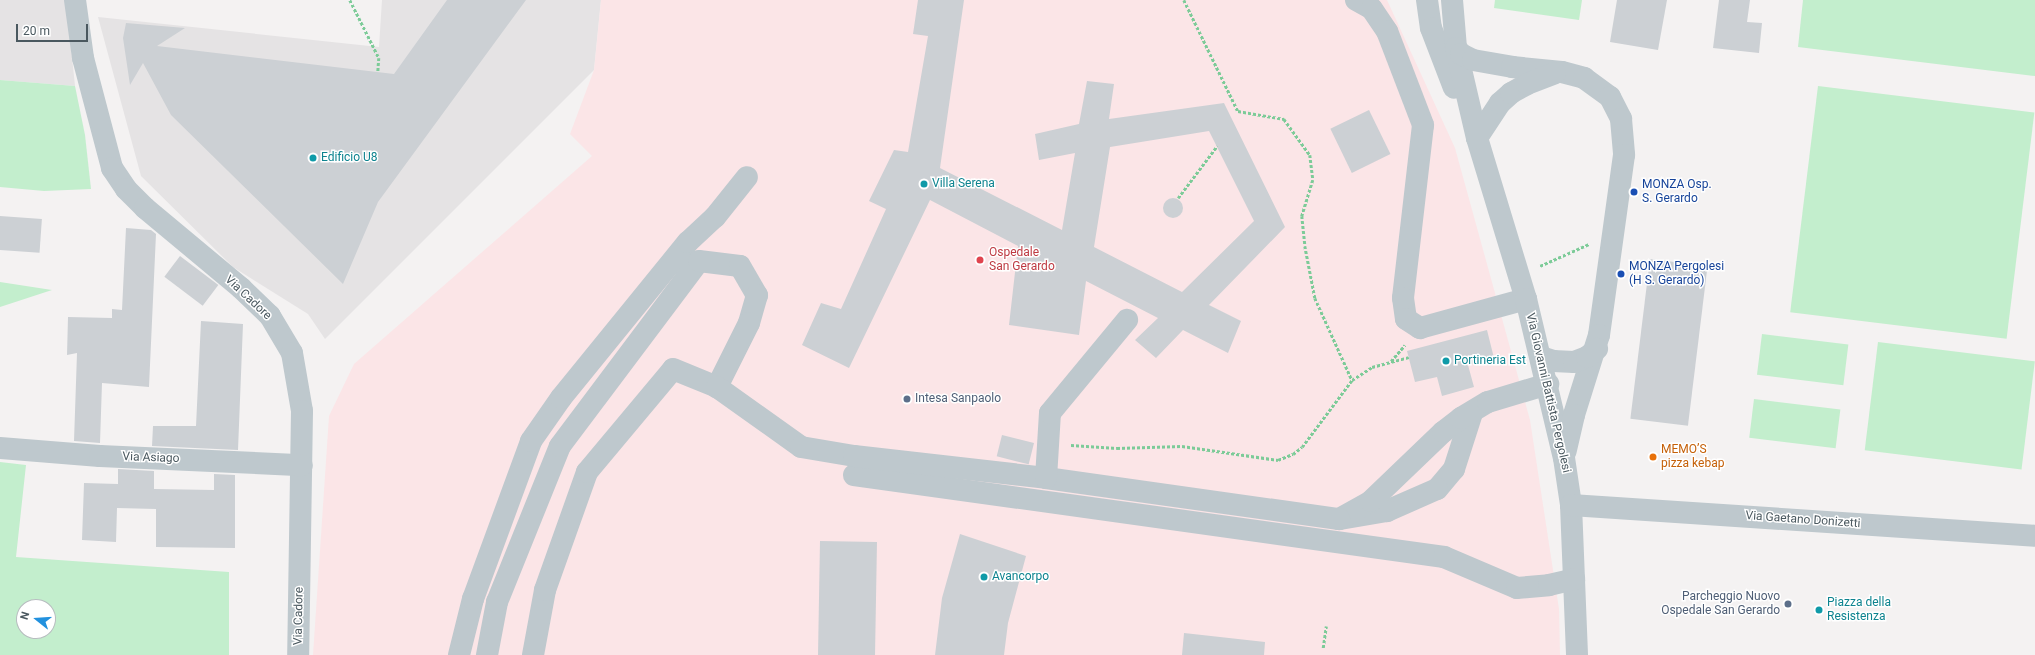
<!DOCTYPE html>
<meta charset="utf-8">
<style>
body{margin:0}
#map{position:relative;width:2035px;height:655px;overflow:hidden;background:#f4f2f2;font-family:Roboto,sans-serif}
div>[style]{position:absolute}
.education>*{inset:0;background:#e5e3e4}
.medical>*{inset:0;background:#fbe5e7}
.green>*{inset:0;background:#c3eecd;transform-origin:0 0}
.building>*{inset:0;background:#ccd0d4;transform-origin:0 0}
.round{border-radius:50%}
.path>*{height:2.5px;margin-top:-1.25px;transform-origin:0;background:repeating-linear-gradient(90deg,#7ccb98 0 3px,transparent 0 5px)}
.minor>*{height:22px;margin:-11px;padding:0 11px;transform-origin:11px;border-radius:11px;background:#bec8cd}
.dots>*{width:11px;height:11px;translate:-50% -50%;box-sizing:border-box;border:2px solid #fff;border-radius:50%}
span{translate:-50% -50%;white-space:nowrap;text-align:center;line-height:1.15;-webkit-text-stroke:3px #fff;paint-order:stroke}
.culture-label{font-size:12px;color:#0d838f}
.left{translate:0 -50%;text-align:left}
.transit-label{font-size:12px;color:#164399}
.health-label{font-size:12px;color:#be3a42}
.street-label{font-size:12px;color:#4a585f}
.service-label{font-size:12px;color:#4e5e75}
.right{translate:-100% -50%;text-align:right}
.food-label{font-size:12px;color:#c56008}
.north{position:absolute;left:16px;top:599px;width:40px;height:40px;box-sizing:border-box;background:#fff;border:1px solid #b7bcbf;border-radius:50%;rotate:287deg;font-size:11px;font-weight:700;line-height:16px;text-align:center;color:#4a585f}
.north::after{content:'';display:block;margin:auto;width:14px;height:18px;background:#2291de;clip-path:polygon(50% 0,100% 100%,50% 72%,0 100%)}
.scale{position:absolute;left:16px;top:24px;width:72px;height:18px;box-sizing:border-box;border:2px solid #4a585f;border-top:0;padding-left:5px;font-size:12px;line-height:14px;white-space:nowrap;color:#4a585f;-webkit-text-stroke:3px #fff;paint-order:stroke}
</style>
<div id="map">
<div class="education">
<i style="clip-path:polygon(0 0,66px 0,75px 86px,0 80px)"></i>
<i style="clip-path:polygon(382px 0,601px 0,594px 70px,325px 339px,308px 314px,233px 267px,141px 176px,98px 17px,379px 47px)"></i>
</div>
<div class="medical">
<i style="clip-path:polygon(601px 0,1387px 0,1455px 148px,1530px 420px,1559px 609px,1560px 655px,313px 655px,329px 416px,354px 364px,592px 156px,570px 134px,594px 70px)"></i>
</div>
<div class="green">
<i style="clip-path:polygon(1495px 0,1582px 0,1579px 20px,1494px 8px)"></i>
<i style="clip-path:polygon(1803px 0,2035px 0,2035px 76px,1798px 47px)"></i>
<i style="clip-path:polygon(0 80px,75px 86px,85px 135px,91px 189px,44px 191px,0 187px)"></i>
<i style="left:1818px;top:86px;width:218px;height:228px;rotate:7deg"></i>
<i style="clip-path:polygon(0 282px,52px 290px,0 307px)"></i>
<i style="left:1762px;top:334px;width:87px;height:41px;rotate:7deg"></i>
<i style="left:1878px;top:342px;width:158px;height:109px;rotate:7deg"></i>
<i style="left:1754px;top:399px;width:87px;height:39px;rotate:7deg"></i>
<i style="clip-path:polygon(evenodd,0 462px,26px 465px,16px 557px,229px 572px,229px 655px,0 655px,0 462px,24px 607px,48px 607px,48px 631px,24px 631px,24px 607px)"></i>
</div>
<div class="building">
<i style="clip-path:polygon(447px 0,526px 0,378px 202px,343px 284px,171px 115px,143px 63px,130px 85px,123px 38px,126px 23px,185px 28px,157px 46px,394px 74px)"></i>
<i style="clip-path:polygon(evenodd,918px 0,964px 0,940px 168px,1062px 230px,1075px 153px,1039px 160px,1035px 134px,1079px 124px,1087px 81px,1114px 84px,1109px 119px,1224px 103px,1285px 227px,1209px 305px,1241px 321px,1228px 353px,1183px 330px,1156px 358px,1135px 340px,1158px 318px,1086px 281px,1079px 335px,1009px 325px,1018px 246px,930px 200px,849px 368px,802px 345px,821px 303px,841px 309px,886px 209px,869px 201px,894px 150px,908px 152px,928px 36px,913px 34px,918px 0,1209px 131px,1254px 221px,1182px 292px,1094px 247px,1110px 147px,1209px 131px)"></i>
<i style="clip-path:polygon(1617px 0,1667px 0,1658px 50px,1610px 42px)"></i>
<i style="clip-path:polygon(1719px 0,1750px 0,1747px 22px,1762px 23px,1759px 53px,1713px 48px)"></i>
<i style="left:1369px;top:110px;width:49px;height:43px;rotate:64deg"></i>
<i class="round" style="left:1163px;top:198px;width:20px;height:20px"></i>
<i style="left:0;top:216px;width:42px;height:34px;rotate:4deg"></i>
<i style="clip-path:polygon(126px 228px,151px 230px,156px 234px,149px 387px,102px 383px,100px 443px,74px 441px,77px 353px,67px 355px,68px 317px,112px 318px,112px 309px,122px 310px)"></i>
<i style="left:180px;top:256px;width:48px;height:26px;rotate:37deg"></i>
<i style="left:1650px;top:259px;width:58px;height:161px;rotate:7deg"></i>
<i style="clip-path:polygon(201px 321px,243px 324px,238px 450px,152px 446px,153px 426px,196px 426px)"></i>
<i style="clip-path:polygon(1487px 330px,1494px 358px,1468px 365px,1474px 387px,1442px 396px,1437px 377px,1415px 382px,1407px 351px)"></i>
<i style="left:1002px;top:435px;width:33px;height:22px;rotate:14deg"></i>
<i style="clip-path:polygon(118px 469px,154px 471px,154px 489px,214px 490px,214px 474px,235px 475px,235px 548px,156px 547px,156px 509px,117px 508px,116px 542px,82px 540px,84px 483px,118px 484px)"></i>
<i style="clip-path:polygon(960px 534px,1026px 556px,1008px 623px,1004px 655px,935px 655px,942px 598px)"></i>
<i style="left:820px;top:541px;width:57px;height:114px;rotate:1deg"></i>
<i style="clip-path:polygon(1184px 633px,1265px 642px,1264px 655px,1182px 655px)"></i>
</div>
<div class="path">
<i style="left:350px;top:0;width:65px;rotate:63.4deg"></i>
<i style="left:379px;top:58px;width:14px;rotate:94deg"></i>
<i style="left:1184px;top:0;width:123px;rotate:64.1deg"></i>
<i style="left:1238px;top:111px;width:47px;rotate:9.9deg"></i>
<i style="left:1284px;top:119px;width:44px;rotate:54.2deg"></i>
<i style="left:1310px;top:155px;width:25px;rotate:83deg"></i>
<i style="left:1313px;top:180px;width:38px;rotate:107deg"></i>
<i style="left:1302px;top:216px;width:30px;rotate:84deg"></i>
<i style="left:1305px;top:246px;width:53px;rotate:79.1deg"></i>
<i style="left:1315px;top:298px;width:90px;rotate:65.7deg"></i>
<i style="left:1178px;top:198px;width:65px;rotate:-53.1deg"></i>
<i style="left:1540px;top:266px;width:54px;rotate:-24.2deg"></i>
<i style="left:1391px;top:361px;width:21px;rotate:-49deg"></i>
<i style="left:1071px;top:445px;width:46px;rotate:3.7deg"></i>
<i style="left:1117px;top:448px;width:65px;rotate:-1.8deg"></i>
<i style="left:1182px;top:446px;width:97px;rotate:8.3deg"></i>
<i style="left:1278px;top:460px;width:16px;rotate:-22deg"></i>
<i style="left:1293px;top:454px;width:11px;rotate:-38deg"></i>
<i style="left:1302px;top:447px;width:84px;rotate:-53.3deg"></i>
<i style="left:1352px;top:380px;width:24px;rotate:-33deg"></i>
<i style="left:1372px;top:367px;width:38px;rotate:-15deg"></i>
<i style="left:1323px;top:648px;width:22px;rotate:-82deg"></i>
</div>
<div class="minor">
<i style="left:75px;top:0;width:59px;rotate:82.1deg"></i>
<i style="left:83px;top:58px;width:114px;rotate:75.2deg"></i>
<i style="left:112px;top:168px;width:25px;rotate:56deg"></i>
<i style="left:126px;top:189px;width:27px;rotate:45deg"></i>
<i style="left:145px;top:208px;width:125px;rotate:39.8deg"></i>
<i style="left:241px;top:288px;width:40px;rotate:44deg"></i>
<i style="left:270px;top:316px;width:43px;rotate:59.3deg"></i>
<i style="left:292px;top:353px;width:59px;rotate:80.2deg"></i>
<i style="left:302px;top:411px;width:244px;rotate:90.9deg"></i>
<i style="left:1356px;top:0;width:18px;rotate:29deg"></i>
<i style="left:1372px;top:9px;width:27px;rotate:56deg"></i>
<i style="left:1387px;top:31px;width:101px;rotate:69deg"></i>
<i style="left:1423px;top:125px;width:174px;rotate:96.6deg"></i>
<i style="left:1403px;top:298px;width:21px;rotate:82deg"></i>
<i style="left:1406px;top:319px;width:17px;rotate:33deg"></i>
<i style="left:1420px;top:328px;width:110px;rotate:-15.3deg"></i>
<i style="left:1427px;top:0;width:28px;rotate:82deg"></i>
<i style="left:1431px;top:28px;width:64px;rotate:69deg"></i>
<i style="left:1452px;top:0;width:48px;rotate:85.2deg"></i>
<i style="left:1456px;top:48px;width:92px;rotate:76.9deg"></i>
<i style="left:1477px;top:138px;width:168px;rotate:73.1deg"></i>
<i style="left:1526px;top:299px;width:163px;rotate:76.6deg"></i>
<i style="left:1564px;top:458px;width:48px;rotate:81.5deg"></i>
<i style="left:1571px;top:505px;width:150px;rotate:87.7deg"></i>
<i style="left:1456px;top:48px;width:8px;rotate:50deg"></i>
<i style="left:1461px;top:54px;width:13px;rotate:27deg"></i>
<i style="left:1473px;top:60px;width:40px;rotate:10deg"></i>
<i style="left:1512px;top:67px;width:50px;rotate:5.7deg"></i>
<i style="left:1562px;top:72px;width:23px;rotate:15deg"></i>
<i style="left:1584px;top:78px;width:32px;rotate:36deg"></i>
<i style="left:1610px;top:97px;width:25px;rotate:63deg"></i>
<i style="left:1621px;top:119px;width:36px;rotate:85deg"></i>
<i style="left:1624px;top:155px;width:182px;rotate:97.9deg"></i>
<i style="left:1599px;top:335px;width:84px;rotate:107.4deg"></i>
<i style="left:1574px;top:415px;width:37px;rotate:103deg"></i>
<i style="left:1477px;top:138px;width:42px;rotate:-56.7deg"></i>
<i style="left:1500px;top:103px;width:15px;rotate:-42deg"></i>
<i style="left:1511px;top:93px;width:18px;rotate:-29deg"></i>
<i style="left:1527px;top:84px;width:30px;rotate:-21deg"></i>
<i style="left:1541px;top:357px;width:13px;rotate:18deg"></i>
<i style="left:1553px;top:361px;width:21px;rotate:3deg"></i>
<i style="left:1574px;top:362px;width:14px;rotate:-21deg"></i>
<i style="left:1587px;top:357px;width:13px;rotate:-39deg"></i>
<i style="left:1472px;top:413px;width:59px;rotate:107.8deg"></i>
<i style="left:1454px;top:469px;width:26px;rotate:130deg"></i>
<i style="left:1437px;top:489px;width:55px;rotate:156.3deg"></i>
<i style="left:1387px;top:511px;width:49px;rotate:170.5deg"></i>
<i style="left:1339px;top:519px;width:37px;rotate:-29deg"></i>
<i style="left:1371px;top:501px;width:100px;rotate:-43.8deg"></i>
<i style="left:1443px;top:432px;width:23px;rotate:-38deg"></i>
<i style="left:1461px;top:418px;width:31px;rotate:-31deg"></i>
<i style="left:1488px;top:402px;width:63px;rotate:-16.7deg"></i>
<i style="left:0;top:448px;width:100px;rotate:4.6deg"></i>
<i style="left:100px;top:456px;width:202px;rotate:2.6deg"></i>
<i style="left:854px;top:475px;width:596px;rotate:7.91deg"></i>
<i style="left:1444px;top:557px;width:79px;rotate:23deg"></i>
<i style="left:1517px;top:588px;width:32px;rotate:-5deg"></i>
<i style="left:1549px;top:585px;width:26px;rotate:-13deg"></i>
<i style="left:1046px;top:478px;width:296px;rotate:8deg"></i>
<i style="left:1571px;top:505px;width:465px;rotate:3.8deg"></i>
<i style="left:459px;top:655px;width:58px;rotate:-76deg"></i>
<i style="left:473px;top:599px;width:168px;rotate:-69.8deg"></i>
<i style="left:531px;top:441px;width:52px;rotate:-55.1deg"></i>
<i style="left:561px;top:398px;width:201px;rotate:-50.9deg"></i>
<i style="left:688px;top:242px;width:37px;rotate:-43deg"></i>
<i style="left:715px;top:217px;width:51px;rotate:-51.3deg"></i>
<i style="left:487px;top:655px;width:54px;rotate:-79.3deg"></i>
<i style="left:497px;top:602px;width:168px;rotate:-68deg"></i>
<i style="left:560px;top:446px;width:231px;rotate:-53.1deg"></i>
<i style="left:699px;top:261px;width:41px;rotate:7deg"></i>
<i style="left:740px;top:266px;width:34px;rotate:60deg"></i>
<i style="left:757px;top:295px;width:29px;rotate:106deg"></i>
<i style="left:749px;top:323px;width:72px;rotate:116.6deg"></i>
<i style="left:533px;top:655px;width:66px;rotate:-79.5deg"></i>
<i style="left:545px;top:590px;width:125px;rotate:-70.4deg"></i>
<i style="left:587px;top:472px;width:134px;rotate:-50.1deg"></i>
<i style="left:673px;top:369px;width:48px;rotate:22.2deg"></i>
<i style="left:717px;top:387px;width:103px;rotate:35.5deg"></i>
<i style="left:801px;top:447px;width:54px;rotate:9.6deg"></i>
<i style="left:854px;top:456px;width:193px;rotate:6.5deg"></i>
<i style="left:1046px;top:478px;width:65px;rotate:-86.5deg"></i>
<i style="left:1050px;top:413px;width:121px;rotate:-50.4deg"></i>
</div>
<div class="dots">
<i style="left:313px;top:158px;background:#0f9aa8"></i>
<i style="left:924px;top:184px;background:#0f9aa8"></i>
<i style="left:1634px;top:192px;background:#1a4fb4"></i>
<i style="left:980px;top:260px;background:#e0444e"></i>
<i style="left:1621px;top:274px;background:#1a4fb4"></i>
<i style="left:1446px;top:361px;background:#0f9aa8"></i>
<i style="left:907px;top:399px;background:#5c6f8a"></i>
<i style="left:1653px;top:457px;background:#e8710a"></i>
<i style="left:984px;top:577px;background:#0f9aa8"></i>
<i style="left:1788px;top:604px;background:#5c6f8a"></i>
<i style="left:1819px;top:610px;background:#0f9aa8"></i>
</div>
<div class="culture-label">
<span class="left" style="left:321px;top:158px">Edificio U8</span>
<span class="left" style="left:932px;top:184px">Villa Serena</span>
<span class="left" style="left:1454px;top:361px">Portineria Est</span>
<span class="left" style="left:992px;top:577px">Avancorpo</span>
<span class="left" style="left:1827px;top:610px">Piazza della<br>Resistenza</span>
</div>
<div class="transit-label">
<span class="left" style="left:1642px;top:192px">MONZA Osp.<br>S. Gerardo</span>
<span class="left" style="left:1629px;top:274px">MONZA Pergolesi<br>(H S. Gerardo)</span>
</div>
<div class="health-label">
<span class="left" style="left:989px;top:260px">Ospedale<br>San Gerardo</span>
</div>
<div class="street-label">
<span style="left:248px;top:298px;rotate:43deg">Via Cadore</span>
<span style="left:1548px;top:393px;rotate:77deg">Via Giovanni Battista Pergolesi</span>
<span style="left:151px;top:458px;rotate:2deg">Via Asiago</span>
<span style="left:1803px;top:520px;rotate:4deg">Via Gaetano Donizetti</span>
<span style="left:299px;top:616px;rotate:-89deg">Via Cadore</span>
</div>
<div class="service-label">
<span class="left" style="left:915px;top:399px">Intesa Sanpaolo</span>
<span class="right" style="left:1780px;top:604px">Parcheggio Nuovo<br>Ospedale San Gerardo</span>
</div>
<div class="food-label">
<span class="left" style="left:1661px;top:457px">MEMO’S<br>pizza kebap</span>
</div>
<div class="north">N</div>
<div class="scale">20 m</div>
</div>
